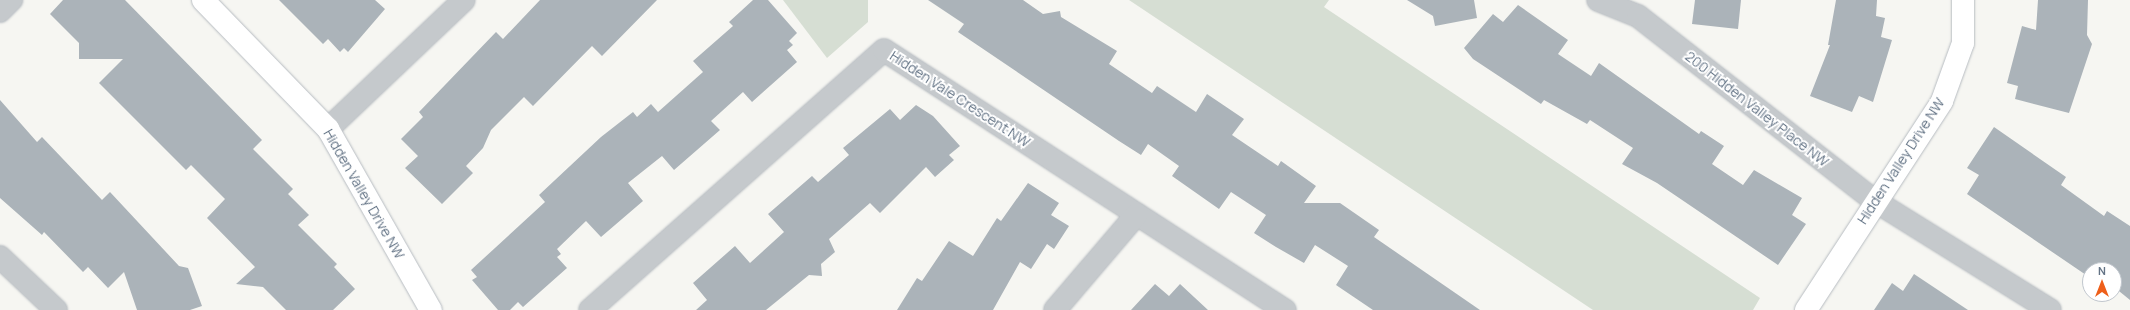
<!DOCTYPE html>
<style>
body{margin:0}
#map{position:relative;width:2130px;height:310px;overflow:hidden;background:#f6f6f2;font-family:Manrope,sans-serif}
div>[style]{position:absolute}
.green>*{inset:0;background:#d6ded3}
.building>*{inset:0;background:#abb3b9}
.roads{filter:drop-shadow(0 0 1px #b7bcc1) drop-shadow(0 0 1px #b7bcc1)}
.street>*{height:22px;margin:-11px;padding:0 11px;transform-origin:11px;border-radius:11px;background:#c5c9cc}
.secondary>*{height:22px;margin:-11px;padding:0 11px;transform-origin:11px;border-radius:11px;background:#fff}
span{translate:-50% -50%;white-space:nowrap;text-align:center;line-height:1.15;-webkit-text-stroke:4px #fff;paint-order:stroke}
.street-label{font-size:14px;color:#637385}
.north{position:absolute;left:2082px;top:262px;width:40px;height:40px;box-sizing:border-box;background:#fff;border:1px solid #c1c7ce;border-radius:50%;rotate:0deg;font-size:11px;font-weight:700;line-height:16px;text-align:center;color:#637385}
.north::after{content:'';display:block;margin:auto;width:14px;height:18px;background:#ee5f1a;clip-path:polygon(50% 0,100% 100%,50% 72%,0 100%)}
</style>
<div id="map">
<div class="green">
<i style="clip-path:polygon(783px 0,868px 0,868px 22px,827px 58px)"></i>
<i style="clip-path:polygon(1129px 0,1329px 0,1324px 7px,1760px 298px,1753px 310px,1593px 310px)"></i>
</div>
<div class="building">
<i style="clip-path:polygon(63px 0,125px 0,262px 140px,253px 149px,293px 189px,288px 194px,309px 215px,298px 225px,337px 264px,334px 267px,355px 289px,333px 310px,286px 310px,263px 287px,236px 284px,255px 267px,207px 218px,225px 199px,191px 165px,186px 170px,99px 83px,123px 59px,79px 59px,79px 43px,50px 14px)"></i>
<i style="clip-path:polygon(279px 0,375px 0,385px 9px,348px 52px,344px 48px,340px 52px,328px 39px,323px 44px)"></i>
<i style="clip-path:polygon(540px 0,657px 0,602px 56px,592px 46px,533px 106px,524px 97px,491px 130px,483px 148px,466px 166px,473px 173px,442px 204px,405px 168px,418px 156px,401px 139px,423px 117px,419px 112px,496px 32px,503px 39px)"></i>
<i style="clip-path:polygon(753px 0,768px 0,797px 33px,789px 41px,793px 45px,787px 50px,797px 62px,752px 102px,743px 92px,711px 121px,720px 130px,674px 170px,662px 156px,628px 183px,643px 201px,601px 237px,586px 221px,557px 249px,561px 254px,557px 257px,567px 268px,523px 307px,518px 302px,510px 310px,498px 310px,472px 280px,477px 277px,471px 270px,545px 202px,539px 195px,601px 137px,633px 112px,637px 117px,651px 104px,658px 112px,703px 72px,693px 61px,733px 26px,729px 22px)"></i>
<i style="clip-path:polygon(928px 0,1023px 0,1043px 14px,1060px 11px,1061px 17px,1117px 51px,1109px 64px,1152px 93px,1157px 86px,1196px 112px,1207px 94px,1244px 119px,1232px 135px,1278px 166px,1281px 161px,1316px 186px,1304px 203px,1340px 203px,1379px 230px,1374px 237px,1480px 310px,1373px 310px,1336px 285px,1348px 266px,1315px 245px,1304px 263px,1276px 247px,1254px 233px,1266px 215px,1231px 192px,1219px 209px,1172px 176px,1179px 166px,1148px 144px,1141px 155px,1119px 141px,958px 32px,964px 24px)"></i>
<i style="clip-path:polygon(1407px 0,1474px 0,1477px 18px,1435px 26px,1433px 16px)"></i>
<i style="clip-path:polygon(1695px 0,1741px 0,1738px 29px,1692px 24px)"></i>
<i style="clip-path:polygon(1836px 0,1877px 0,1876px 16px,1885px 18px,1881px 37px,1892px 40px,1873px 102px,1859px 96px,1852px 112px,1810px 96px,1830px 45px,1828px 45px)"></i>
<i style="clip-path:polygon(2038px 0,2088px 0,2087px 35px,2092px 44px,2069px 113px,2015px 99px,2018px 86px,2007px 83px,2022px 26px,2036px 30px)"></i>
<i style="clip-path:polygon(1518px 5px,1568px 40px,1558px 54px,1591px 76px,1599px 63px,1699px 134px,1701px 131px,1724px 146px,1712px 164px,1743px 185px,1754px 170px,1802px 198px,1792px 215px,1806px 224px,1778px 265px,1657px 183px,1622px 164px,1633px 148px,1590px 120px,1587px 124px,1544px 100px,1541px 104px,1473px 59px,1464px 48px,1493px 14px,1503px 22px)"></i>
<i style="clip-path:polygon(0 100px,37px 142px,42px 137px,102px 200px,110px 192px,179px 266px,188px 268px,202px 306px,190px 310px,137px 310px,124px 272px,108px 288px,88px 267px,83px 272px,44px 232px,42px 235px,0 198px)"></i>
<i style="clip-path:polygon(916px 105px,933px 116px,960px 146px,949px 155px,954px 160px,935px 177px,926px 167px,880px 213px,870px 203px,829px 239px,835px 252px,821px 264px,822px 276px,809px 275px,766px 310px,696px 310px,707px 300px,693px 283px,735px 246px,750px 263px,784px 232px,768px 214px,812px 176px,818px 182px,849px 155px,843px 148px,890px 109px,900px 120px)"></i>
<i style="clip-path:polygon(1994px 127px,2066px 177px,2061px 185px,2104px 216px,2107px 211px,2130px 226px,2130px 300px,2114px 287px,2114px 270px,2090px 270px,2089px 277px,1967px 194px,1979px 175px,1967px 168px)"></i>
<i style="clip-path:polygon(1028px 183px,1059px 203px,1051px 215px,1069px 226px,1054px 249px,1047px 244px,1031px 269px,1020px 262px,993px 310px,897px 310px,917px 278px,922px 281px,949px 241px,973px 256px,997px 218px,1001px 221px)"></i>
<i style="clip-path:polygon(1914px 274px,1968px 310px,1874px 310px,1892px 283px,1903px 291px)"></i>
<i style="clip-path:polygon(1155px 284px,1169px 296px,1180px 284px,1208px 310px,1131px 310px)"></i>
</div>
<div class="roads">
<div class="street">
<i style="left:1598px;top:0;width:43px;rotate:21.8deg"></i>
<i style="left:1638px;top:16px;width:301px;rotate:38deg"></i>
<i style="left:1875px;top:201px;width:206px;rotate:31.9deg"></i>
<i style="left:0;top:11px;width:16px;rotate:-45deg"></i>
<i style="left:328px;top:129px;width:187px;rotate:-43.5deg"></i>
<i style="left:0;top:257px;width:77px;rotate:43.4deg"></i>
<i style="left:590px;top:310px;width:392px;rotate:-41.5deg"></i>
<i style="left:884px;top:50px;width:478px;rotate:33deg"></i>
<i style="left:1055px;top:310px;width:126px;rotate:-49.5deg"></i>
</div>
<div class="secondary">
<i style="left:203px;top:0;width:180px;rotate:45.9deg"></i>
<i style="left:328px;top:129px;width:208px;rotate:60.4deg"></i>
<i style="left:1806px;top:310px;width:249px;rotate:-56.9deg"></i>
<i style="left:1942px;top:101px;width:62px;rotate:-70.1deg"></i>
<i style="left:1963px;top:43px;width:43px;rotate:-90deg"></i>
</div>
</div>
<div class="street-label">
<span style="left:960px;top:99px;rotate:33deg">Hidden Vale Crescent NW</span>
<span style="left:1757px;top:109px;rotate:38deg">200 Hidden Valley Place NW</span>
<span style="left:1901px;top:161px;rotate:-57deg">Hidden Valley Drive NW</span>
<span style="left:364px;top:194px;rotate:60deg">Hidden Valley Drive NW</span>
</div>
<div class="north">N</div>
</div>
